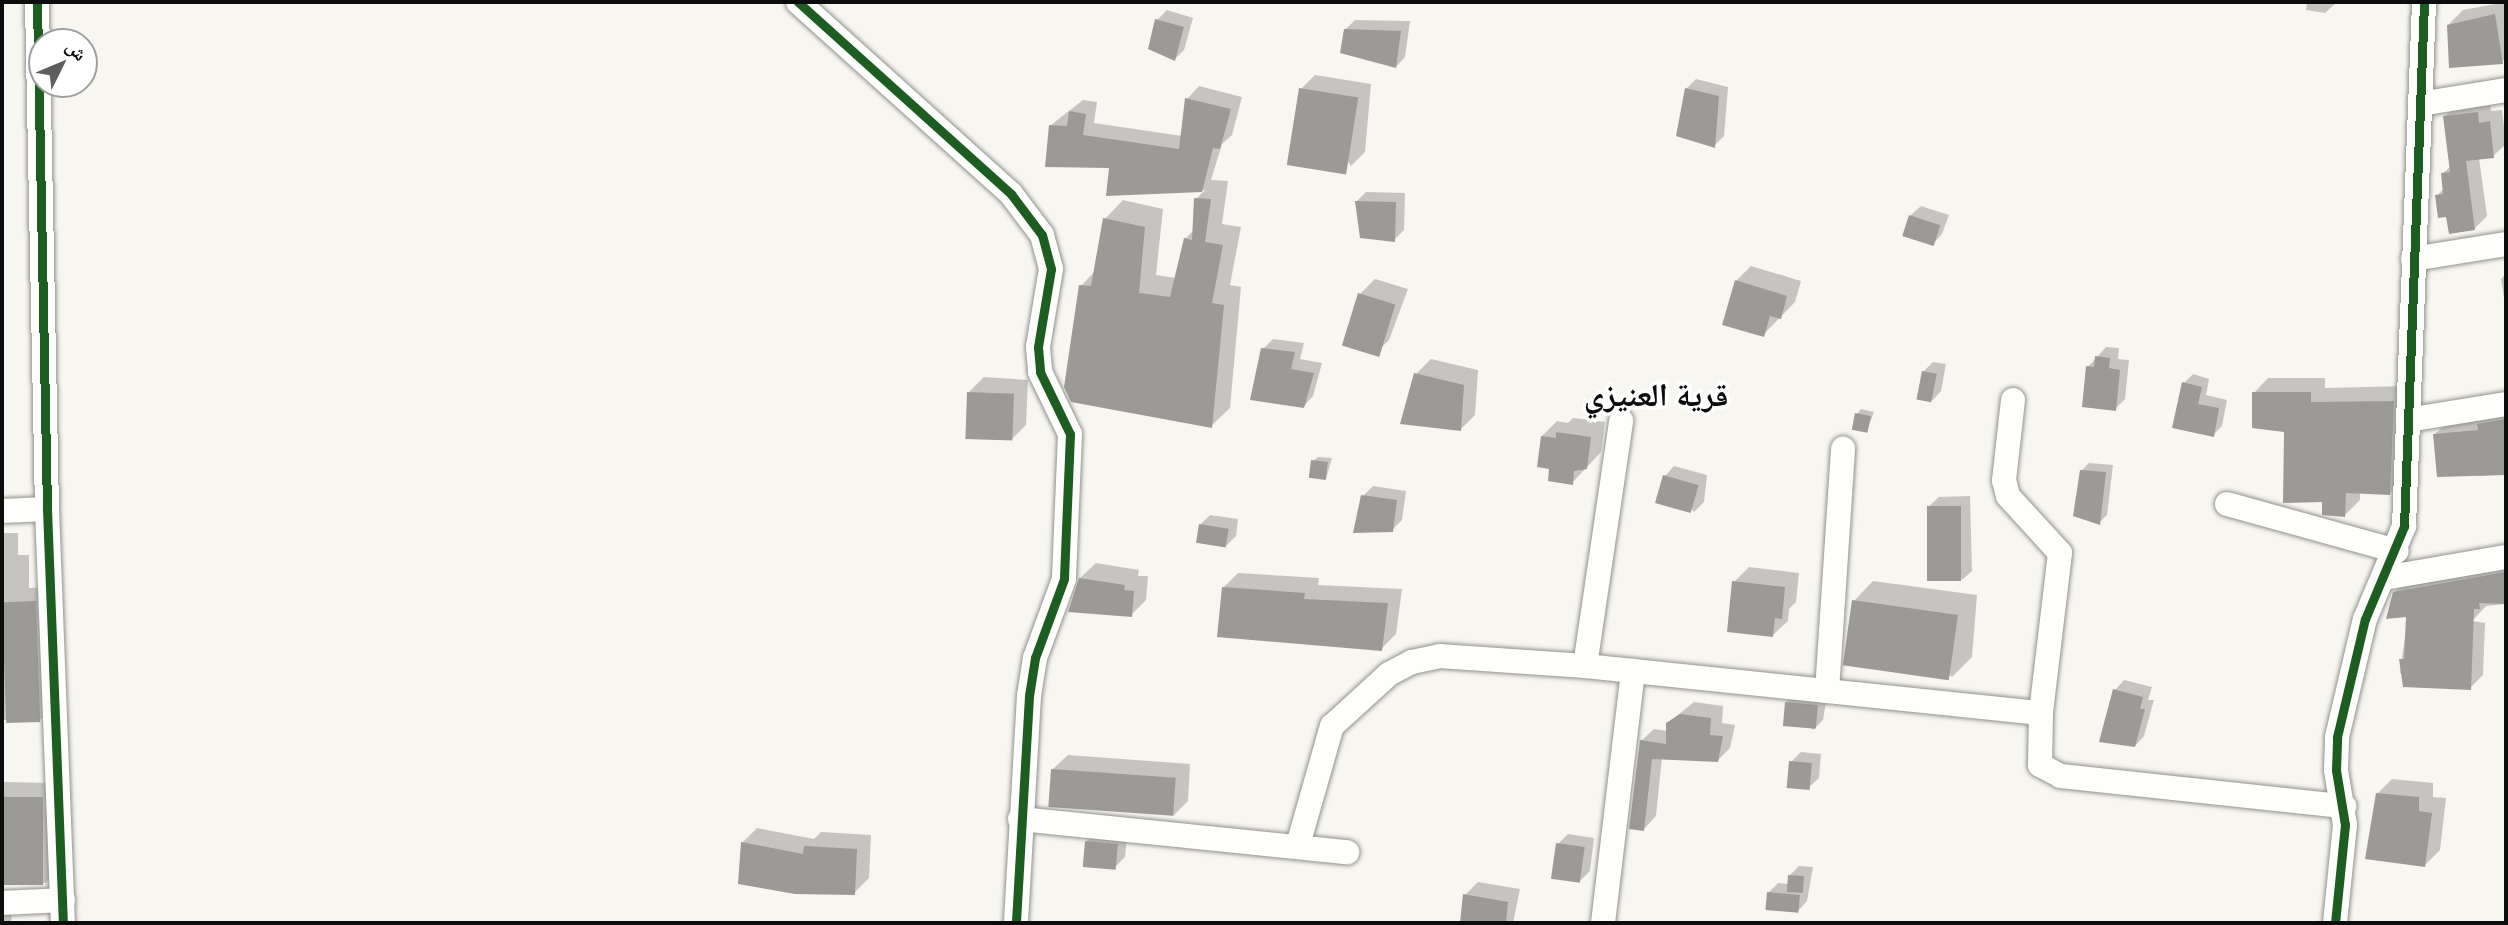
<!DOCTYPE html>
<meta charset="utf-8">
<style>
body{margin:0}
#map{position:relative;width:2508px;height:925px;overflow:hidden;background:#f8f6f0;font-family:"Noto Serif","Noto Naskh Arabic",serif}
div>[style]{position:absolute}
.shadow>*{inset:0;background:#0003}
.building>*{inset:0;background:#9c9a96;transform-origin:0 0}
.roads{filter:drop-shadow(0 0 2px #92918f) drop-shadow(0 0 2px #92918f)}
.minor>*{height:24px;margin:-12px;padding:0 12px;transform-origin:12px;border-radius:12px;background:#fefefd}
.cycleway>*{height:9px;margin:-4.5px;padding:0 4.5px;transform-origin:4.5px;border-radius:4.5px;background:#1b5e20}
span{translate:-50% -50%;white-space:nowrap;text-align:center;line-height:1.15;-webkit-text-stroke:7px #fff;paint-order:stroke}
.district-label{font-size:32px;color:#0c0c0c;font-weight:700}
.frame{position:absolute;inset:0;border:4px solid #0c0c0c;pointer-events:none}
.north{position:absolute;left:28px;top:28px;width:70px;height:70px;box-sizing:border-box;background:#fff;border:2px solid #9e9e9e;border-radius:50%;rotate:47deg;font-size:19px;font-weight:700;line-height:28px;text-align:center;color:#0c0c0c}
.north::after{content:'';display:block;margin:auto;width:24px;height:32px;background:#5f5e5c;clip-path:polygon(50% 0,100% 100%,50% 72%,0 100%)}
</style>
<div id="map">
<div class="shadow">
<i style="clip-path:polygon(2307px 2px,2337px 2px,2325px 13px,2306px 10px)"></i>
<i style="clip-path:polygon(2506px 2px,2506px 57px,2502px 62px,2448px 25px,2463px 10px)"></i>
<i style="clip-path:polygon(1167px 10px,1193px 18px,1184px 50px,1175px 59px,1157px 20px)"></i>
<i style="clip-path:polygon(1355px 20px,1410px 21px,1405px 57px,1396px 67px,1345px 30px)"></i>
<i style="clip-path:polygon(1315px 75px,1371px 84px,1365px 152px,1351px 166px,1301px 89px)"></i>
<i style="clip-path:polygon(1696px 79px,1728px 87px,1724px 136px,1714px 146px,1686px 89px)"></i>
<i style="clip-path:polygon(1199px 86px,1242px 97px,1232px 135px,1222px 144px,1211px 180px,1228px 181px,1222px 224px,1241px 227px,1230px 285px,1241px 287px,1230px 408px,1211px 426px,1081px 286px,1095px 271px,1105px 219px,1123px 200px,1163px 209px,1156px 275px,1176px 278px,1185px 239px,1194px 230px,1196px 199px,1205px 190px,1108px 194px,1111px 166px,1051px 125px,1083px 100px,1097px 102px,1094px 123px,1182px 136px,1187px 99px)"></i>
<i style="clip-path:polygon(2490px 100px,2491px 111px,2502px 110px,2506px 144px,2493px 156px,2479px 158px,2487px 216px,2474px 229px,2448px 215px,2437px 196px,2444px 188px,2442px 174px,2451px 166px,2445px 116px,2458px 104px)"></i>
<i style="clip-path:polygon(1366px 192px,1405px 193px,1404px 230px,1394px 240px,1356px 202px)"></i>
<i style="clip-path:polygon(1921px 206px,1949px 215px,1942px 234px,1933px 244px,1905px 235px,1911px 215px)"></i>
<i style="clip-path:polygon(1751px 266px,1801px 281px,1795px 302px,1763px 335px,1736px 281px)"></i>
<i style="clip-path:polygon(2506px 274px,2506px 311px,2501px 279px)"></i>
<i style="clip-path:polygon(1375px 279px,1408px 289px,1389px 340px,1374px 355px,1360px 294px)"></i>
<i style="clip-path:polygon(1273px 339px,1304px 343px,1300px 359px,1322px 363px,1313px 396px,1304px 406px,1263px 349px)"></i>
<i style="clip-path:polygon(2106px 347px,2119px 348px,2118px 359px,2129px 360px,2125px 399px,2115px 409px,2088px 367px)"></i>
<i style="clip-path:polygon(1431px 359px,1478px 370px,1475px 415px,1460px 430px,1416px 374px)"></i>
<i style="clip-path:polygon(1933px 362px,1946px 364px,1941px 391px,1932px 401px,1923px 372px)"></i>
<i style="clip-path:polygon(2193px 374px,2209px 379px,2206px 395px,2227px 400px,2222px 426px,2213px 435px,2184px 383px)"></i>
<i style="clip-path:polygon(984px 377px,1028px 380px,1026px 425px,1011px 440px,969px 392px)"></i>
<i style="clip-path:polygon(2268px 378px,2325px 378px,2325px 388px,2408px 386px,2405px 478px,2390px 493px,2360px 492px,2360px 500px,2345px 515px,2324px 500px,2285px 431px,2254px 393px)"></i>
<i style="clip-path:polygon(1861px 409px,1874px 412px,1867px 431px,1857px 414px)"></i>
<i style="clip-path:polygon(2506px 410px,2506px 474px,2479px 476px,2435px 434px,2447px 423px)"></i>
<i style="clip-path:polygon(1573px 418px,1605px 422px,1601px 452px,1572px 483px,1551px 468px,1542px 436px,1557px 421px,1568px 423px)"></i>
<i style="clip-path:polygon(1318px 457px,1332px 458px,1326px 479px,1313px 461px)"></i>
<i style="clip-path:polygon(2089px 463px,2113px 465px,2107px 515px,2099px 523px,2081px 471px)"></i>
<i style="clip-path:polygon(1674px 466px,1707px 475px,1704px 502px,1694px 512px,1665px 476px)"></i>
<i style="clip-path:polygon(1373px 486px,1406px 491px,1402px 520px,1392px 530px,1363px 496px)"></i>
<i style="clip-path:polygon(1970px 496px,1972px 571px,1962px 580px,1929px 506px,1939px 497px)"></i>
<i style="clip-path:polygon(1210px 515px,1238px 519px,1236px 536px,1226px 546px,1200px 525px)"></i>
<i style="clip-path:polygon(2px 533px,18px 533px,18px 555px,29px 555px,29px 588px,50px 587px,55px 705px,40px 720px,2px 720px)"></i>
<i style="clip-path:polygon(2506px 562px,2506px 604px,2486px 606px,2472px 621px,2485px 623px,2483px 675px,2470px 688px,2400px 673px,2408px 615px,2394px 592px,2408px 579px)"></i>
<i style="clip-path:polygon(1096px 563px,1139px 570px,1138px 576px,1148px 576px,1146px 600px,1131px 615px,1080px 578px)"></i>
<i style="clip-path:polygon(1749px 567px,1799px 573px,1796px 602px,1789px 609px,1788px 621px,1773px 635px,1734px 582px)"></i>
<i style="clip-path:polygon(1238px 573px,1319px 578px,1318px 585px,1402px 589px,1396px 634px,1381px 649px,1223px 588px)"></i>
<i style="clip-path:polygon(1873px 581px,1977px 595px,1972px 657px,1952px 677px,1854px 601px)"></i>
<i style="clip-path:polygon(2124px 680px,2152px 687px,2148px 700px,2154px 700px,2144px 736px,2135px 746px,2115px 690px)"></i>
<i style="clip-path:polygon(1796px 692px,1827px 696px,1823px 720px,1813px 730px,1786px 702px)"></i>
<i style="clip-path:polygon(1694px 702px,1723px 706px,1722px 723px,1735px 725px,1730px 748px,1718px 760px,1662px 757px,1656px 816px,1644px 829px,1641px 741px,1654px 729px,1668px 731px,1668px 723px)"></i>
<i style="clip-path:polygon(1801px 752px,1821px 754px,1819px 778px,1809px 787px,1791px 762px)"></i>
<i style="clip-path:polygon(1068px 755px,1190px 764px,1188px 801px,1173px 816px,1053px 769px)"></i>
<i style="clip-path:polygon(2392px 779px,2433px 783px,2433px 797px,2446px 798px,2440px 850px,2425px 865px,2377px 794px)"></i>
<i style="clip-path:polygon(2px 782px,58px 783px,61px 868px,46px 883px,2px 883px)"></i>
<i style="clip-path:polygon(757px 828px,814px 839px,821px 832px,871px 835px,869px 878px,854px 893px,742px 843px)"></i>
<i style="clip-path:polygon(1097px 832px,1127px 835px,1125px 857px,1115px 867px,1087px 841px)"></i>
<i style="clip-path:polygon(1568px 834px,1594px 838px,1590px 871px,1580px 881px,1558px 844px)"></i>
<i style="clip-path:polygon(1799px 866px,1813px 867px,1807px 901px,1798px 911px,1768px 893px,1778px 883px,1789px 884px,1790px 875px)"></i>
<i style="clip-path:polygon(1478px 882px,1520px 889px,1513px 923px,1462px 923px,1465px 895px)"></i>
<i style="clip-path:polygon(2px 912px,12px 913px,11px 923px,2px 923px)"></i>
</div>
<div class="building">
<i style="clip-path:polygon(2495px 14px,2503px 64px,2449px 68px,2447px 25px)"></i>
<i style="clip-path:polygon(1155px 19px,1184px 27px,1175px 61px,1148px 49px)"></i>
<i style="clip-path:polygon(1344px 29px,1401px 31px,1396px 68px,1340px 53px)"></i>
<i style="left:1299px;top:88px;width:60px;height:78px;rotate:9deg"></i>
<i style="clip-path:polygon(1685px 88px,1719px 96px,1715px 148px,1676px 136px)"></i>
<i style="clip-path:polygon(1185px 98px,1231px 109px,1220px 149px,1213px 148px,1202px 192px,1106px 196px,1109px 168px,1045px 167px,1049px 125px,1067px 126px,1069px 111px,1086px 114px,1083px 135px,1179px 149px)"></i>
<i style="clip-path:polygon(2478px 112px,2479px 123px,2490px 121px,2494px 158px,2466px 161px,2475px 230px,2449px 234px,2446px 217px,2438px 218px,2435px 195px,2443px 194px,2441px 173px,2450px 172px,2443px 116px)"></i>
<i style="clip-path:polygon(1194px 198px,1211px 199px,1205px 242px,1223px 245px,1212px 303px,1224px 305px,1212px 428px,1071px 402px,1064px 387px,1079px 285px,1091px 286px,1103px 218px,1145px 227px,1139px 293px,1170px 297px,1184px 238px,1192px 240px)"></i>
<i style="clip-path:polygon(1355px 201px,1396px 202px,1395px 242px,1360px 238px)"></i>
<i style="left:1909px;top:215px;width:33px;height:22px;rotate:18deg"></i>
<i style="clip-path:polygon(1735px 280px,1787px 296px,1781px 319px,1770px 316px,1764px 337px,1722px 325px)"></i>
<i style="left:1358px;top:293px;width:39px;height:55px;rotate:17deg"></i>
<i style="clip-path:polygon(1261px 348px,1295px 352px,1291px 369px,1314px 373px,1304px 408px,1250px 400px)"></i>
<i style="clip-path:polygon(2095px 356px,2110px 358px,2109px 368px,2120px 370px,2116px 411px,2082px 407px,2086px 366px,2094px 367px)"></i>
<i style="left:1922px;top:371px;width:15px;height:29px;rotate:11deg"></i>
<i style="clip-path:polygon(1414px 373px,1464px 385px,1461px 431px,1400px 424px)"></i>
<i style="clip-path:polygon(2182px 382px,2202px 387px,2198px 404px,2219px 408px,2214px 437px,2172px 428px)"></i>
<i style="left:967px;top:392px;width:47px;height:47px;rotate:2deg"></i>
<i style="clip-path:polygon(2252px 392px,2311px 392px,2311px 402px,2394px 401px,2390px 495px,2346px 493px,2345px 517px,2322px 515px,2322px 502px,2283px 503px,2284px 432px,2252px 428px)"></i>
<i style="left:1855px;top:413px;width:16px;height:17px;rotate:11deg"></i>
<i style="clip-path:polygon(2506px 419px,2506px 475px,2437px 477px,2433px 434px,2478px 430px,2477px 424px)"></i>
<i style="clip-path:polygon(1556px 432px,1591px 437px,1587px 469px,1574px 471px,1573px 485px,1548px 481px,1549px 469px,1537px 467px,1541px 436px,1556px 438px)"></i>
<i style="left:1311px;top:460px;width:17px;height:18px;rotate:7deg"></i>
<i style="clip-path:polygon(2080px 470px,2106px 472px,2100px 525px,2073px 516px)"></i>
<i style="left:1663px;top:475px;width:37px;height:29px;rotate:16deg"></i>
<i style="clip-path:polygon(1361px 495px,1397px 500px,1393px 532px,1353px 533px)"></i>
<i style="left:1927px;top:506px;width:34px;height:75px"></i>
<i style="left:1199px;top:524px;width:30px;height:19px;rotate:9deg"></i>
<i style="clip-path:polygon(2506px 572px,2506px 604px,2479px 603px,2480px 609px,2474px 609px,2471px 690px,2403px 687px,2399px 659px,2404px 659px,2406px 617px,2386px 619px,2393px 592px)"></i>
<i style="clip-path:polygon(1079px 578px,1125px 585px,1124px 590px,1134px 591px,1132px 617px,1068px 612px)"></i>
<i style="clip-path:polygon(1732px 581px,1785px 587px,1782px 619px,1775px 618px,1773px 637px,1727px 632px)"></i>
<i style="clip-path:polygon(1222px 587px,1305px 593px,1304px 599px,1388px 603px,1382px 651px,1217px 637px)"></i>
<i style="left:1852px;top:600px;width:107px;height:66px;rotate:8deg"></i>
<i style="left:36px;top:601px;width:121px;height:34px;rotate:88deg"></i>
<i style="clip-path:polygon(2113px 689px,2143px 697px,2140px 709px,2145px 709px,2135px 747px,2099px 742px)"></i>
<i style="left:1785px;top:702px;width:33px;height:24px;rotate:5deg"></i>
<i style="clip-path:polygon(1680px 714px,1711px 718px,1710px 735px,1723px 736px,1718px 762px,1652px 759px,1644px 831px,1629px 829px,1640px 740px,1666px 744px,1666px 723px)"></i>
<i style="left:1789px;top:761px;width:23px;height:27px;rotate:5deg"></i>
<i style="left:1051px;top:769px;width:125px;height:38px;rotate:4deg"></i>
<i style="clip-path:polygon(2376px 793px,2419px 797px,2419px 811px,2432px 813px,2425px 867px,2365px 859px)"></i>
<i style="left:2px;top:797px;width:41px;height:88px"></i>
<i style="left:1085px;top:841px;width:33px;height:26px;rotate:5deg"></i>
<i style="clip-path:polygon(741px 842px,803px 854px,804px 846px,857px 849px,855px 895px,795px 894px,738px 884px)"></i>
<i style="left:1556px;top:843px;width:29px;height:36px;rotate:8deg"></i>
<i style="left:1788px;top:875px;width:16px;height:17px;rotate:4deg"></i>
<i style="left:1767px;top:892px;width:33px;height:18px;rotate:5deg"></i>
<i style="clip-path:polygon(1463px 894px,1508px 902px,1506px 923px,1460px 923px)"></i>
</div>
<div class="roads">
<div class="minor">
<i style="left:37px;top:2px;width:507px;rotate:88.87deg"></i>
<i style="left:47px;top:509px;width:414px;rotate:87.8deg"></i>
<i style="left:798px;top:2px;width:287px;rotate:42deg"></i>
<i style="left:1011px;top:194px;width:51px;rotate:52.9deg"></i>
<i style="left:1042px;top:235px;width:35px;rotate:75deg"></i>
<i style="left:1051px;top:269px;width:79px;rotate:99.5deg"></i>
<i style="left:1038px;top:347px;width:25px;rotate:85deg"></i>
<i style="left:1040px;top:372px;width:69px;rotate:64.2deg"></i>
<i style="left:1070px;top:434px;width:145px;rotate:92.4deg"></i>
<i style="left:1064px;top:579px;width:84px;rotate:110.2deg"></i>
<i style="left:1035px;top:658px;width:38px;rotate:99deg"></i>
<i style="left:1029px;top:696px;width:227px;rotate:93.3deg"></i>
<i style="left:2420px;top:104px;width:87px;rotate:-9.2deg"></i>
<i style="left:2413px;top:259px;width:94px;rotate:-9.2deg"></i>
<i style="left:2013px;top:400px;width:81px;rotate:96.4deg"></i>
<i style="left:2004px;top:480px;width:16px;rotate:76deg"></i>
<i style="left:2008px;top:496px;width:77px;rotate:47.6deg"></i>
<i style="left:2060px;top:553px;width:161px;rotate:96.8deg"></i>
<i style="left:2041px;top:713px;width:52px;rotate:91.1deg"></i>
<i style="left:2040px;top:765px;width:24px;rotate:28deg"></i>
<i style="left:2061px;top:776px;width:285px;rotate:6.1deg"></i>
<i style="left:2408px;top:420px;width:99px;rotate:-9.3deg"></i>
<i style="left:2227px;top:504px;width:176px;rotate:15.5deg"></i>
<i style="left:2px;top:511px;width:45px;rotate:-2.5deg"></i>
<i style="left:2384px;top:578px;width:124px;rotate:-9.8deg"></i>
<i style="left:1585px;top:666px;width:248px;rotate:-81.6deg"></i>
<i style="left:1827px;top:691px;width:243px;rotate:-86.2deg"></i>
<i style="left:1020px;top:819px;width:329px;rotate:5.8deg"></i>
<i style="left:1298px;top:845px;width:124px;rotate:-74.1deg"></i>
<i style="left:1332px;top:726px;width:77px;rotate:-42.4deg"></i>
<i style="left:1389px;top:674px;width:26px;rotate:-28deg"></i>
<i style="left:1412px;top:662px;width:29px;rotate:-12deg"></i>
<i style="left:1440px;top:656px;width:145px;rotate:3.9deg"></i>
<i style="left:1585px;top:666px;width:458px;rotate:5.9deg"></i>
<i style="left:2px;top:903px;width:61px;rotate:-2.8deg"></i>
<i style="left:1603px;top:923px;width:254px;rotate:-83.2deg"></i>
<i style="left:2335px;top:923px;width:99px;rotate:-84.2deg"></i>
<i style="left:2345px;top:825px;width:56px;rotate:-99.3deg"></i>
<i style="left:2336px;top:770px;width:33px;rotate:-88deg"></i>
<i style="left:2337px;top:737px;width:121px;rotate:-76.7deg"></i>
<i style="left:2365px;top:619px;width:101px;rotate:-67.2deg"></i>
<i style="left:2404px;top:526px;width:524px;rotate:-87.81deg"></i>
</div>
</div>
<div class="cycleway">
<i style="left:37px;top:2px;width:507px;rotate:88.87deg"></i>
<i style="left:47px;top:509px;width:414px;rotate:87.8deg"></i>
<i style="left:798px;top:2px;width:287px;rotate:42deg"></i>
<i style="left:1011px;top:194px;width:51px;rotate:52.9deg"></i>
<i style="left:1042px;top:235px;width:35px;rotate:75deg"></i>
<i style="left:1051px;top:269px;width:79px;rotate:99.5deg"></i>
<i style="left:1038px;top:347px;width:25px;rotate:85deg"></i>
<i style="left:1040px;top:372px;width:69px;rotate:64.2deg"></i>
<i style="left:1070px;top:434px;width:145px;rotate:92.4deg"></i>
<i style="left:1064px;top:579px;width:84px;rotate:110.2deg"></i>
<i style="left:1035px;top:658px;width:38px;rotate:99deg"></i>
<i style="left:1029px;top:696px;width:227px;rotate:93.3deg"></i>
<i style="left:2335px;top:923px;width:99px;rotate:-84.2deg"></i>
<i style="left:2345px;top:825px;width:56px;rotate:-99.3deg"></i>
<i style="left:2336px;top:770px;width:33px;rotate:-88deg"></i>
<i style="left:2337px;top:737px;width:121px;rotate:-76.7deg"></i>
<i style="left:2365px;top:619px;width:101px;rotate:-67.2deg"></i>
<i style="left:2404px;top:526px;width:524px;rotate:-87.81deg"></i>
</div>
<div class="district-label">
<span style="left:1656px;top:394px">قرية العنيزي</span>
</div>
<div class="frame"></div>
<div class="north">ش</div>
</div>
